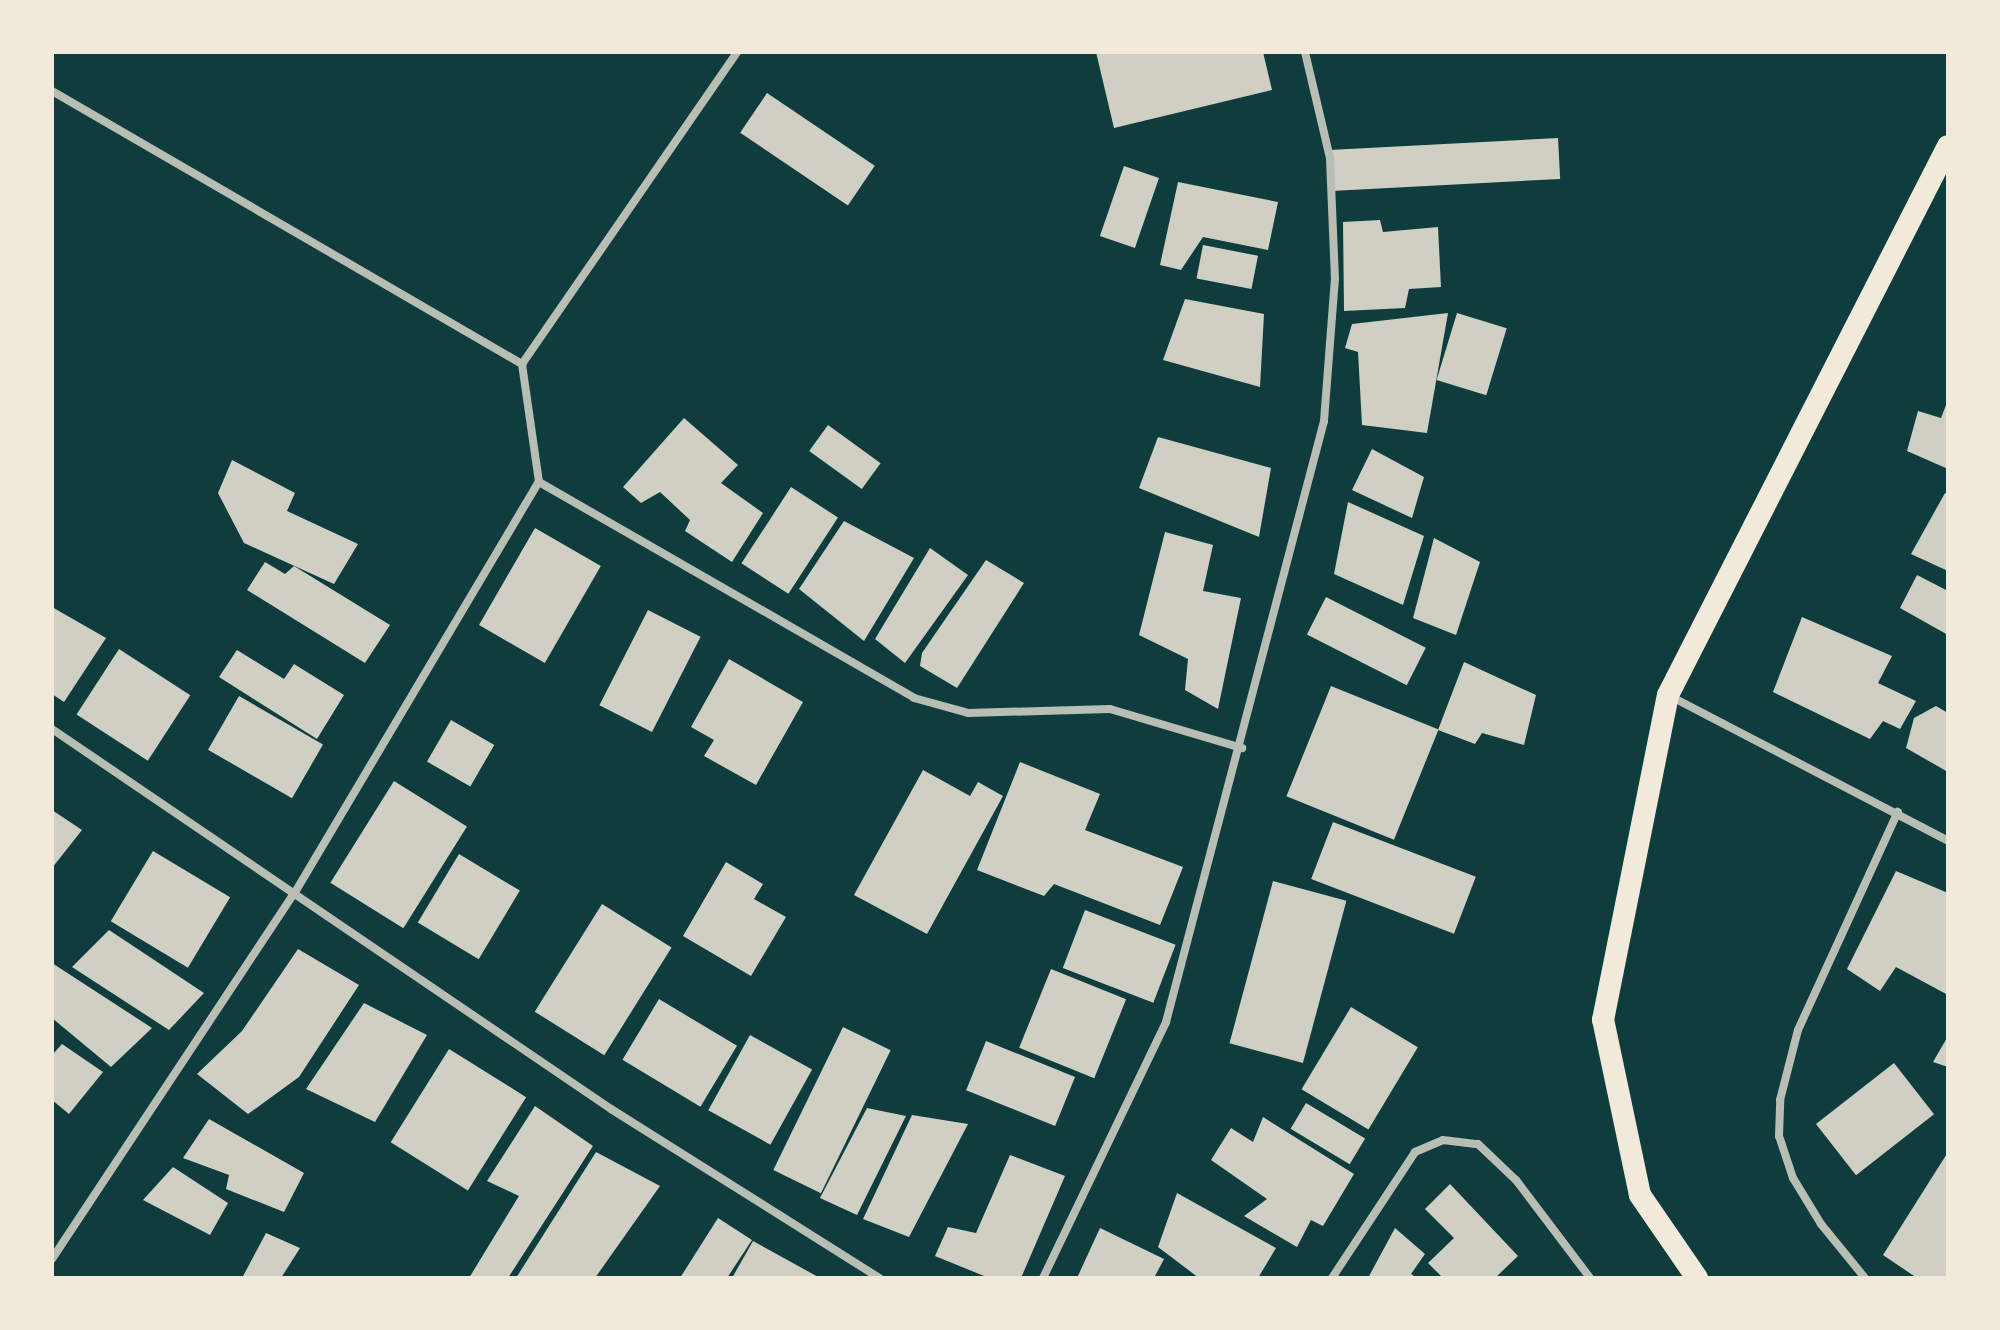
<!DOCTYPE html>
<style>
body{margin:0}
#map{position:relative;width:2000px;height:1330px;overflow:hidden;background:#0f3d3e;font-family:"Noto Sans",sans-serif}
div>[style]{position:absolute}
.building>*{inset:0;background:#cfcfc3;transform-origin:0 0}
.minor>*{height:8px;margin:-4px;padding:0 4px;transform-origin:4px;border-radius:4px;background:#b8beb3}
.trunk>*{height:22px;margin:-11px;padding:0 11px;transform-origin:11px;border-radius:11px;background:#f1e9da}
span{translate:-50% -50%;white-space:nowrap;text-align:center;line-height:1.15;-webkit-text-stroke:8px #f1e9da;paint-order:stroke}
.frame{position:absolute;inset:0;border:54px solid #f1e9da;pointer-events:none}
</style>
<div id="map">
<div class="building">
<i style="clip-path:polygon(1096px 52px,1263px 52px,1272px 90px,1114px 128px)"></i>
<i style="left:767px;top:93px;width:130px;height:48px;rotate:34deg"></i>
<i style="left:1558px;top:138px;width:41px;height:229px;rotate:87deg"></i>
<i style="left:1124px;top:166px;width:37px;height:74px;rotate:19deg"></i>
<i style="clip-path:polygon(1178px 182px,1278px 202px,1268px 250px,1203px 237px,1181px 270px,1160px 265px)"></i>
<i style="clip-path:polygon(1380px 220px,1383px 232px,1438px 227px,1441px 287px,1409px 289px,1405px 308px,1344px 311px,1343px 222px)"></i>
<i style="left:1203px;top:245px;width:56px;height:34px;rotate:11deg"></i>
<i style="clip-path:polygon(1185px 299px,1264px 314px,1260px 387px,1163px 360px)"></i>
<i style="clip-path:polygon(1448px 313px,1427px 433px,1362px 425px,1358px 352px,1345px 348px,1352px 324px)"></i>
<i style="left:1457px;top:313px;width:52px;height:70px;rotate:17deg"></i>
<i style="clip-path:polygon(1948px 400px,1948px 469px,1907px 451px,1918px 411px,1941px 418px)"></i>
<i style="clip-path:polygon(684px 418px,738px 465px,721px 483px,763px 513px,732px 562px,685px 531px,690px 520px,660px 492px,641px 503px,623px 487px)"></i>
<i style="left:828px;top:425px;width:65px;height:32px;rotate:36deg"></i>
<i style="clip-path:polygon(1158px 437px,1271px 468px,1259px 537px,1139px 488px)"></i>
<i style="clip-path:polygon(1372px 449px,1424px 477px,1412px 518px,1352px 490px)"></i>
<i style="clip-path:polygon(232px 460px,295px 493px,287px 511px,358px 544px,334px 584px,244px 543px,218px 493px)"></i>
<i style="left:791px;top:487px;width:56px;height:91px;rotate:33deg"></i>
<i style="clip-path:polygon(1945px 493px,1948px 495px,1948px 571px,1911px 554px)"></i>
<i style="clip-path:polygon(1348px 502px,1424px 536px,1403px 605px,1334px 574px)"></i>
<i style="clip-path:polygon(844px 521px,914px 558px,864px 641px,799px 589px)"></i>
<i style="left:535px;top:528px;width:76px;height:112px;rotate:30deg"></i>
<i style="clip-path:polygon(1165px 532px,1213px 545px,1203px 591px,1241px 598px,1218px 709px,1185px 690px,1188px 659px,1139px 635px)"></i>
<i style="clip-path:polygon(1434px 538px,1480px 562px,1456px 635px,1413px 618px)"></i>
<i style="clip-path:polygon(930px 548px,968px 575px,905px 663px,875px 639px)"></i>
<i style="clip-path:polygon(986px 560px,1024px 583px,957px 688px,920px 666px,922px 653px)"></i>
<i style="clip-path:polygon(265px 562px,285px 574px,294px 566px,390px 625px,365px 663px,247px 590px)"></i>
<i style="clip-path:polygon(1917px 575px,1948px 591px,1948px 635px,1900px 608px)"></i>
<i style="left:1326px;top:597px;width:112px;height:42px;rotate:27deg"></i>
<i style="clip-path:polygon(52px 607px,106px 638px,64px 702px,52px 694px)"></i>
<i style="left:648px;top:610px;width:59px;height:107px;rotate:27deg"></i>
<i style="clip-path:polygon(1802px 617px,1892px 656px,1878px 683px,1916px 701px,1900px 729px,1883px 721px,1870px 739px,1773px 692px)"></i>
<i style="left:119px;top:649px;width:85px;height:78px;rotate:33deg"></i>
<i style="clip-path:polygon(237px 650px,284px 679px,294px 664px,344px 695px,317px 739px,219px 677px)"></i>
<i style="clip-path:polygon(729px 659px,803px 702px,756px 785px,704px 756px,714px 740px,691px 727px)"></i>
<i style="clip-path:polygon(1464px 662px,1536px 695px,1524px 745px,1482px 733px,1475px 744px,1438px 730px)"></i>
<i style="left:1331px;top:686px;width:116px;height:119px;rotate:22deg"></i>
<i style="left:239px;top:696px;width:97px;height:62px;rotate:30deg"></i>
<i style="clip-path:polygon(1936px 706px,1948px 713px,1948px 772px,1906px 748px,1914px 718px)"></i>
<i style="left:451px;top:720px;width:50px;height:48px;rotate:30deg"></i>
<i style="clip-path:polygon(1020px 762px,1100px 794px,1085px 830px,1183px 867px,1160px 925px,1054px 884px,1044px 896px,977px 870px)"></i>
<i style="clip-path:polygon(923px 770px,970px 796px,978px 782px,1003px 796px,927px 934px,854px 895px)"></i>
<i style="left:394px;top:781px;width:86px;height:120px;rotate:32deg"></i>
<i style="clip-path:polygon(52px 810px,82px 830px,52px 868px)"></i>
<i style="left:1333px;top:822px;width:153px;height:61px;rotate:21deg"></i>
<i style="left:153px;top:851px;width:90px;height:82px;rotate:31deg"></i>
<i style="left:459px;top:854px;width:71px;height:80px;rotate:31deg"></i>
<i style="clip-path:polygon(726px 862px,763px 884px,754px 899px,786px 917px,751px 976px,683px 936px)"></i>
<i style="clip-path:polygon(1896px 871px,1948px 893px,1948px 995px,1896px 967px,1880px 991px,1847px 969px)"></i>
<i style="left:1273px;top:881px;width:76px;height:168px;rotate:15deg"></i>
<i style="left:602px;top:904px;width:82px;height:127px;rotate:32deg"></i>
<i style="left:1085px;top:910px;width:97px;height:62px;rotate:21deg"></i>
<i style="clip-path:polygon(109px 930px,204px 993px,169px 1030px,72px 967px)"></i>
<i style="clip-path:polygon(298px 949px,359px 985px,299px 1077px,248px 1114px,197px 1074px,242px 1031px)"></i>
<i style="clip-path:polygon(52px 963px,152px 1028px,111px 1067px,52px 1018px)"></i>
<i style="left:1051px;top:969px;width:81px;height:85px;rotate:22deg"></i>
<i style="left:659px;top:999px;width:91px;height:71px;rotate:31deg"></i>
<i style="clip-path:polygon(364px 1003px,427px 1035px,375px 1122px,306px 1089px)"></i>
<i style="left:1351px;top:1007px;width:78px;height:96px;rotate:31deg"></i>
<i style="left:843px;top:1027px;width:53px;height:159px;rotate:26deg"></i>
<i style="left:750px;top:1035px;width:71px;height:86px;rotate:29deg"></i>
<i style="clip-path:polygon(1948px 1036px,1948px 1067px,1933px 1062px)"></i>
<i style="left:986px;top:1041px;width:96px;height:53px;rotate:22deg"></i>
<i style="clip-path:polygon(62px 1044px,103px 1072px,69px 1114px,52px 1100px,52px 1055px)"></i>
<i style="left:449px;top:1049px;width:91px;height:110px;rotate:32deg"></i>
<i style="left:1894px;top:1063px;width:65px;height:99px;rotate:52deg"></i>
<i style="left:1306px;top:1103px;width:69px;height:30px;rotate:31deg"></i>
<i style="clip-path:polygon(535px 1106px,593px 1146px,508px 1278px,469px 1278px,519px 1196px,487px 1181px)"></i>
<i style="clip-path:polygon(867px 1108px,906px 1116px,857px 1215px,820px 1198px)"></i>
<i style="clip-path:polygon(912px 1115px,968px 1124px,909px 1237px,863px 1219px)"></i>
<i style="clip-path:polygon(1263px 1117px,1354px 1174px,1323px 1226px,1311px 1220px,1297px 1247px,1244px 1216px,1267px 1199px,1211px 1160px,1231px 1128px,1253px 1142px)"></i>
<i style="clip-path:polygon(209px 1119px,304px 1173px,284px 1212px,226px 1189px,229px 1175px,183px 1158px)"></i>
<i style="clip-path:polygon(596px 1152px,660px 1186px,595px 1278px,516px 1278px)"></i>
<i style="clip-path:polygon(1948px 1152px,1948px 1278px,1917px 1278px,1883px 1255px)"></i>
<i style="clip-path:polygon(1010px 1155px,1065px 1176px,1021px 1278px,989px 1278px,935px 1256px,948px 1227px,976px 1233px)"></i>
<i style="clip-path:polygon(173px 1167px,228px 1203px,210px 1235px,143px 1200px)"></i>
<i style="clip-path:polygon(1450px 1184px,1518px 1256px,1495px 1278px,1443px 1278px,1428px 1263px,1454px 1238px,1425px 1209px)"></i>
<i style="clip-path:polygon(1177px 1193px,1276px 1248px,1258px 1278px,1199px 1278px,1158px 1247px)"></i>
<i style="clip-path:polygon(718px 1218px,752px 1240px,727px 1278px,680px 1278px)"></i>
<i style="clip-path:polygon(1100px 1228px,1164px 1259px,1154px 1278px,1077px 1278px)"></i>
<i style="clip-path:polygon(1395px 1228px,1425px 1254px,1411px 1274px,1417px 1278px,1368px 1278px)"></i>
<i style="clip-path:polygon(266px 1233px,300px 1248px,281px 1278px,242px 1278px)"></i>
<i style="clip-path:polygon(753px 1241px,820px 1278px,732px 1278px)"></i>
</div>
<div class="minor">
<i style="left:52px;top:91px;width:544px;rotate:30.15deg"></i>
<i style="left:539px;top:482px;width:433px;rotate:29.9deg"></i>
<i style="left:914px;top:698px;width:56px;rotate:15.5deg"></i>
<i style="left:968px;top:713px;width:142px;rotate:-1.6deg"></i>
<i style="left:1110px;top:709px;width:138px;rotate:16.5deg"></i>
<i style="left:1668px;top:695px;width:316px;rotate:27.5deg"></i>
<i style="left:52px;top:729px;width:676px;rotate:34.21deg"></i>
<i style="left:611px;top:1109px;width:317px;rotate:32.2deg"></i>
<i style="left:52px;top:1259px;width:438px;rotate:-56.5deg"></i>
<i style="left:294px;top:894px;width:479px;rotate:-59.3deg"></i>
<i style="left:539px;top:482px;width:119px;rotate:-98.2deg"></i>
<i style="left:522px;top:364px;width:379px;rotate:-55.4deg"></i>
<i style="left:1043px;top:1278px;width:284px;rotate:-64.3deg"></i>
<i style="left:1166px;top:1022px;width:621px;rotate:-75.27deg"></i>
<i style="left:1324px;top:421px;width:142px;rotate:-85.6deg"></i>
<i style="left:1335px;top:279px;width:121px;rotate:-92.4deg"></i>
<i style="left:1330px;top:158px;width:109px;rotate:-103.3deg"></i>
<i style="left:1332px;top:1278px;width:151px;rotate:-56.6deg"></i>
<i style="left:1415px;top:1152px;width:30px;rotate:-23deg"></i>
<i style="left:1443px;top:1140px;width:35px;rotate:7deg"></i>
<i style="left:1478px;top:1144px;width:52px;rotate:43.5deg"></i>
<i style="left:1516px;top:1180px;width:123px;rotate:52.9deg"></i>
<i style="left:1865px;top:1278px;width:70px;rotate:-129.2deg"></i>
<i style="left:1821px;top:1224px;width:54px;rotate:-121.3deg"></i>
<i style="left:1793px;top:1178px;width:44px;rotate:-108.4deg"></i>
<i style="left:1779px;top:1136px;width:36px;rotate:-88deg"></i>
<i style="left:1780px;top:1100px;width:72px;rotate:-75.6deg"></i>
<i style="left:1798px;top:1030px;width:240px;rotate:-65.4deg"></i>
</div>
<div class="trunk">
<i style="left:1697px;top:1278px;width:101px;rotate:-124.5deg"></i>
<i style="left:1640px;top:1195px;width:179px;rotate:-101.9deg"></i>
<i style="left:1603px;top:1020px;width:331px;rotate:-78.7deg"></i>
<i style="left:1668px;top:695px;width:616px;rotate:-62.98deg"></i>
</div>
<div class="frame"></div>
</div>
